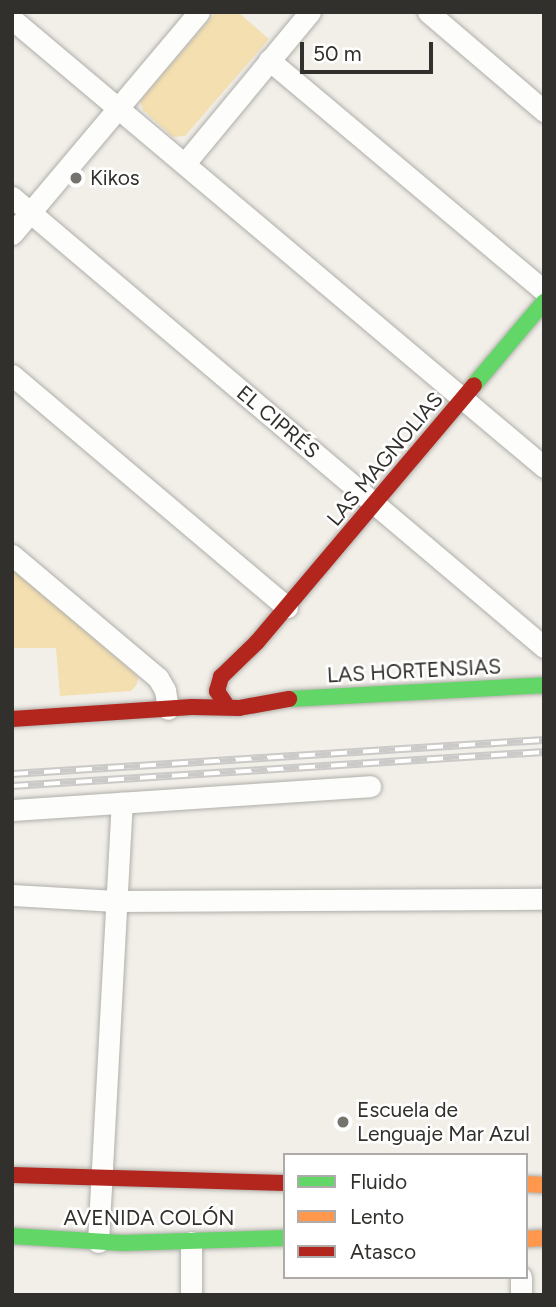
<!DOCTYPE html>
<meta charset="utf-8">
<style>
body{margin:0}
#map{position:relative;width:556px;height:1307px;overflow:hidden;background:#f2efe9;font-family:Figtree,sans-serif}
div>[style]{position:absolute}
.green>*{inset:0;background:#f4dfb0}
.roads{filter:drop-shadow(0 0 2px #afaea9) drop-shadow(0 0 2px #afaea9)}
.street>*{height:21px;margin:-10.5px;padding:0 10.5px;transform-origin:10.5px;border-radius:10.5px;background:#fdfdfc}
.fast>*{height:16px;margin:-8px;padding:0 8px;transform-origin:8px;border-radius:8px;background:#63d668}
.slow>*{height:16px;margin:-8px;padding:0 8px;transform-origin:8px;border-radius:8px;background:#ff974d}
.jam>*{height:16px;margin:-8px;padding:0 8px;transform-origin:8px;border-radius:8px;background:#b3261e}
.rail>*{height:8px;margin-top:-4px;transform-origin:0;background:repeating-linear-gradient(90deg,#fff 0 16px,#cbcac8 0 32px);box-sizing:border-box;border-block:2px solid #cbcac8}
.dots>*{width:19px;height:19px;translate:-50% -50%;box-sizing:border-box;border:4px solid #fff;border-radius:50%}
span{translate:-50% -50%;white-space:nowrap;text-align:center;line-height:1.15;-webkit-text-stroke:5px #fff;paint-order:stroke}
.poi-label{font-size:21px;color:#32302c}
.left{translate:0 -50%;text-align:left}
.street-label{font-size:21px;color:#32302c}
.frame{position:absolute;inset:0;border:14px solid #32302c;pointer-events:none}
.legend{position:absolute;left:283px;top:1153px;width:245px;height:126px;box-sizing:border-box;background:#fff;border:2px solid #adacab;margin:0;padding:9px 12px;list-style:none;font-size:21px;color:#32302c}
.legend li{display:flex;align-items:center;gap:14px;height:35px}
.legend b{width:35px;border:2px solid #adacab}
.scale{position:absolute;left:300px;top:42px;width:133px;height:32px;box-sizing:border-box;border:4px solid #32302c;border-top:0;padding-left:9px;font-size:21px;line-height:24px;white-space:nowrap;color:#32302c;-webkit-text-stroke:5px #fff;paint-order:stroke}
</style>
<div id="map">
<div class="green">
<i style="clip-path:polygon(216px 12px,238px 12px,269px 39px,185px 136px,173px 137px,143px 110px,140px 101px)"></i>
<i style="clip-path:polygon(12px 569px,133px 672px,138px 677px,137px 684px,131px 691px,60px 696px,56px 648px,12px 648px)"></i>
</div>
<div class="roads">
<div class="street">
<i style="left:428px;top:12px;width:153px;rotate:40.5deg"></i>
<i style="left:12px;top:19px;width:696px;rotate:40.1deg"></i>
<i style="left:269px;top:60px;width:359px;rotate:40deg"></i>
<i style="left:185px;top:163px;width:196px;rotate:-50.4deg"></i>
<i style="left:12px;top:197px;width:697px;rotate:40.23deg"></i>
<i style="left:12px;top:234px;width:290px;rotate:-49.9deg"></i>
<i style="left:12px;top:375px;width:360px;rotate:40.2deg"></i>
<i style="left:12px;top:555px;width:191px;rotate:40.1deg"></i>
<i style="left:158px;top:678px;width:14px;rotate:60deg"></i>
<i style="left:165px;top:690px;width:19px;rotate:81deg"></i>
<i style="left:12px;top:810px;width:359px;rotate:-3.8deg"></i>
<i style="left:12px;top:895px;width:104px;rotate:3.3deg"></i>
<i style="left:116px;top:901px;width:428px;rotate:-0.3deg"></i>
<i style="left:98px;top:1242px;width:440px;rotate:-86.9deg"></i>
<i style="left:521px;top:1277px;width:18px;rotate:90deg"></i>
<i style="left:191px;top:1295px;width:53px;rotate:-90deg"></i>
</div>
<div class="fast">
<i style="left:474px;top:385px;width:109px;rotate:-49.9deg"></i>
<i style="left:289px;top:699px;width:255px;rotate:-3.1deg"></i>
<i style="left:12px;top:1236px;width:111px;rotate:3.6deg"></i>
<i style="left:123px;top:1243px;width:162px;rotate:-1.8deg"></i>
</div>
<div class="slow">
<i style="left:526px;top:1184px;width:18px;rotate:3deg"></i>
<i style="left:526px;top:1239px;width:18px;rotate:-3deg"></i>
</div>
<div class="jam">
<i style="left:227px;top:706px;width:18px;rotate:-124deg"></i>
<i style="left:217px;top:691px;width:15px;rotate:-74deg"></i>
<i style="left:221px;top:677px;width:50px;rotate:-44.2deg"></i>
<i style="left:257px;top:642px;width:336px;rotate:-49.8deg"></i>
<i style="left:12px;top:719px;width:180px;rotate:-3.8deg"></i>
<i style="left:192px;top:707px;width:47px;rotate:1.2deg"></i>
<i style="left:239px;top:708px;width:51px;rotate:-10.2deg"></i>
<i style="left:12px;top:1175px;width:273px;rotate:1.7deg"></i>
</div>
</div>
<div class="rail">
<i style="left:12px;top:774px;width:533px;rotate:-3.66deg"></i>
<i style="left:12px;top:786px;width:533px;rotate:-3.66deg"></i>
</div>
<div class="dots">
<i style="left:76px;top:178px;background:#75736e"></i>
<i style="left:343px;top:1122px;background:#75736e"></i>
</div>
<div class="poi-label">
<span class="left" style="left:90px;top:178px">Kikos</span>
<span class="left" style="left:357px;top:1122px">Escuela de<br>Lenguaje Mar Azul</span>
</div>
<div class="street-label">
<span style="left:278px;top:422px;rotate:40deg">EL CIPRÉS</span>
<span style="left:385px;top:459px;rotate:-50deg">LAS MAGNOLIAS</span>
<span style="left:414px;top:671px;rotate:-3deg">LAS HORTENSIAS</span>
<span style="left:149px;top:1218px">AVENIDA COLÓN</span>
</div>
<div class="frame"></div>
<ul class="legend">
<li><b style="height:9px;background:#63d668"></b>Fluido</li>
<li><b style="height:9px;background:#ff974d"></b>Lento</li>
<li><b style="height:9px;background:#b3261e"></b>Atasco</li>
</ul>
<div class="scale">50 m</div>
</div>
